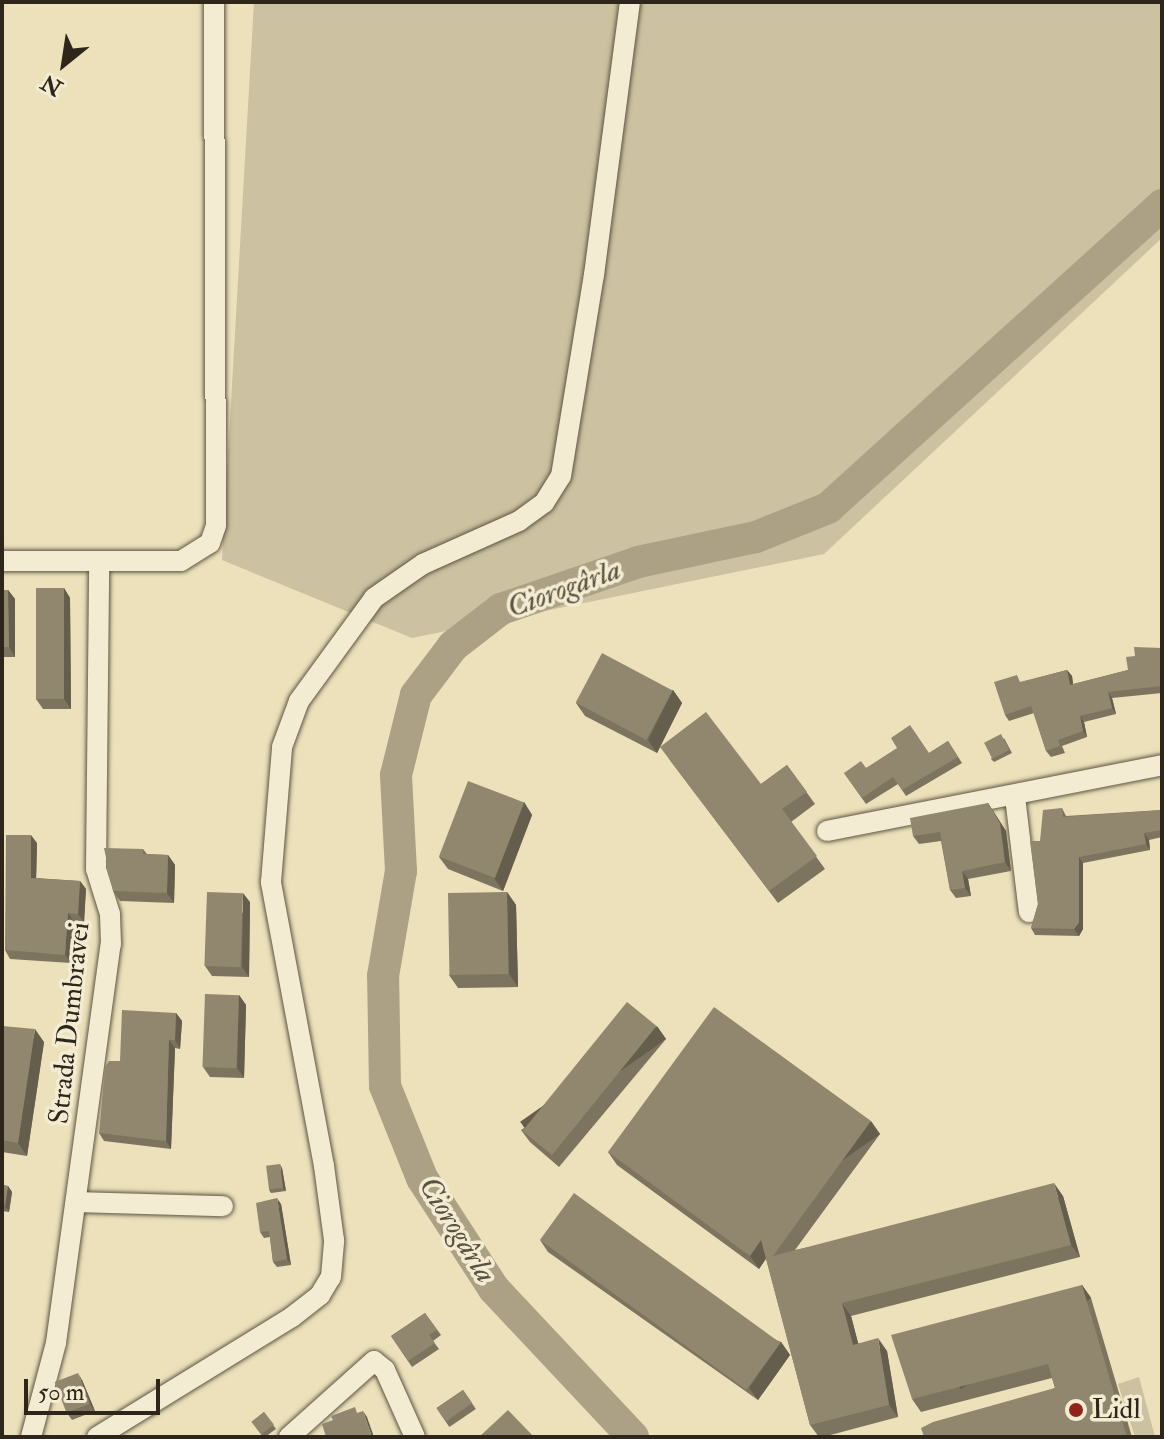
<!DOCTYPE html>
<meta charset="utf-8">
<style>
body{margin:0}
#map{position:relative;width:1164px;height:1439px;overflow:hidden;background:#ece1bb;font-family:"IM FELL Double Pica",serif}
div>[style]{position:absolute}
.green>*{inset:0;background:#ccc1a0}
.river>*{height:32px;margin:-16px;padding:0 16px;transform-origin:16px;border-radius:16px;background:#aca185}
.roads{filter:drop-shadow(0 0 2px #5e5543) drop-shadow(0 0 2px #5e5543)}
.street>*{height:20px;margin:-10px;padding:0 10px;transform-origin:10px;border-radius:10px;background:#f3ecd3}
.wall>*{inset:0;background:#7d745f;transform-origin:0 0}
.shaded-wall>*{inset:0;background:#665e4d;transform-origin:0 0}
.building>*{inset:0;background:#91876e;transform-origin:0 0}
.dots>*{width:22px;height:22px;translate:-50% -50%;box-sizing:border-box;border:4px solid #f3ecd3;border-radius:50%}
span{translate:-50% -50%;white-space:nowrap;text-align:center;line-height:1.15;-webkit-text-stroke:7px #f3ecd3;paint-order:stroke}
.street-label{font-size:28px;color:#2f261b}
.poi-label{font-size:28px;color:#2f261b}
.left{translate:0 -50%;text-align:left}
.water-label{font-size:30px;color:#5b5140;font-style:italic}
.frame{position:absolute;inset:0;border:4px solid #2f261b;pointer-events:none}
.north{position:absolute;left:24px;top:24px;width:80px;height:80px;-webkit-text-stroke:6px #f3ecd3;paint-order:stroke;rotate:210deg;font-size:22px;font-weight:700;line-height:32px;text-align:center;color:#2f261b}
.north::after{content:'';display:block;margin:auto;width:28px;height:36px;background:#2f261b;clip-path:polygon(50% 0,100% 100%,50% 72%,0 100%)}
.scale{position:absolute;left:24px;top:1379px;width:136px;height:36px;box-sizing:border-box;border:4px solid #2f261b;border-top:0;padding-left:10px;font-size:24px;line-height:28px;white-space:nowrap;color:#2f261b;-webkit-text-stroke:6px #f3ecd3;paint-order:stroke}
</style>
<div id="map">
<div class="green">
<i style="clip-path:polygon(254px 2px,1162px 2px,1162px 238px,824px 554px,412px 638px,222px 560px)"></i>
<i style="clip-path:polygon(1139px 1377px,1155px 1437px,1135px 1437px,1118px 1384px)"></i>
</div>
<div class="river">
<i style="left:633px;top:1437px;width:203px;rotate:-133.2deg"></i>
<i style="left:494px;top:1289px;width:132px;rotate:-123deg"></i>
<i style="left:422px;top:1178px;width:99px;rotate:-111.9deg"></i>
<i style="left:385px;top:1086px;width:110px;rotate:-91deg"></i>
<i style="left:383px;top:976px;width:107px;rotate:-80.3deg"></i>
<i style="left:401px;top:871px;width:96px;rotate:-93deg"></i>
<i style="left:396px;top:775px;width:82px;rotate:-76deg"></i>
<i style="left:416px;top:695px;width:61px;rotate:-52.9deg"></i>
<i style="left:453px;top:646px;width:61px;rotate:-37.6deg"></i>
<i style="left:501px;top:609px;width:145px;rotate:-18.9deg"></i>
<i style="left:638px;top:562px;width:121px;rotate:-12deg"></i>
<i style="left:756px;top:537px;width:78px;rotate:-21.9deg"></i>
<i style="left:828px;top:508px;width:451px;rotate:-42.2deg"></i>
</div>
<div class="roads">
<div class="street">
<i style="left:2px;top:561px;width:179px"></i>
<i style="left:181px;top:561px;width:34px;rotate:-32deg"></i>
<i style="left:210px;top:543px;width:18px;rotate:-71deg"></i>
<i style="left:216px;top:526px;width:524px;rotate:-90.22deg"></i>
<i style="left:1015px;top:797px;width:116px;rotate:83.1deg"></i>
<i style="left:827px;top:831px;width:341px;rotate:-11.1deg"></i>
<i style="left:76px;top:1202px;width:147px;rotate:1.6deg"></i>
<i style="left:31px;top:1437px;width:97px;rotate:-75.1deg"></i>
<i style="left:56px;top:1343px;width:403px;rotate:-82.2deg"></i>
<i style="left:111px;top:944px;width:30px;rotate:-92deg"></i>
<i style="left:110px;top:914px;width:47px;rotate:-107.3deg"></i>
<i style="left:96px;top:869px;width:306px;rotate:-89.4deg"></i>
<i style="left:97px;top:1437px;width:229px;rotate:-31.6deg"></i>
<i style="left:292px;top:1317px;width:36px;rotate:-38deg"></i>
<i style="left:320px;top:1295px;width:21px;rotate:-59deg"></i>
<i style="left:331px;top:1277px;width:37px;rotate:-85deg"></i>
<i style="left:334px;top:1240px;width:75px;rotate:-97.7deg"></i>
<i style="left:324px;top:1166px;width:289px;rotate:-100.6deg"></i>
<i style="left:271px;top:882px;width:135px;rotate:-85.3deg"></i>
<i style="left:282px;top:747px;width:49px;rotate:-69.7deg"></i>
<i style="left:299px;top:701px;width:127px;rotate:-53.9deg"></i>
<i style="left:374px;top:598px;width:60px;rotate:-34.8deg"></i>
<i style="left:423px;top:564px;width:105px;rotate:-24.1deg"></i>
<i style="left:519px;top:521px;width:31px;rotate:-36deg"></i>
<i style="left:544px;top:503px;width:32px;rotate:-58deg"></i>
<i style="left:561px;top:476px;width:204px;rotate:-80.7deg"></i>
<i style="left:594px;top:275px;width:275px;rotate:-82.5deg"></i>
<i style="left:289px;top:1437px;width:114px;rotate:-41.8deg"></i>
<i style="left:374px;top:1361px;width:14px;rotate:39deg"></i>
<i style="left:385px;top:1370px;width:73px;rotate:65.9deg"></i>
</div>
</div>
<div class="wall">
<i style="clip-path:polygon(64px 588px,70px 598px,71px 709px,43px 709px,36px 699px)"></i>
<i style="clip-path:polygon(2px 590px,8px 590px,15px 599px,15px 657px,2px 657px)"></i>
<i style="clip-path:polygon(1162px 648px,1162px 693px,1112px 698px,1116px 714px,1084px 722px,1087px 737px,1062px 746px,1065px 753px,1051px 757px,1046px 751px,1034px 713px,1009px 721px,1005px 715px,1022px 682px,1067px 670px,1072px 676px,1073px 684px,1128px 670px,1135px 656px)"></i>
<i style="clip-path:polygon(673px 690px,682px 703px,657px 753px,585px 716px,576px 703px)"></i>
<i style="clip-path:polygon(1004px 738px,1012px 753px,994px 762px,991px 759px)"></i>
<i style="clip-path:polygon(948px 741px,962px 763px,906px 796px,898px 784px,866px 804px,844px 773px,929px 753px)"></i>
<i style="clip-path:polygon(669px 759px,761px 784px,787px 765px,815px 804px,791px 822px,825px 869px,778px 903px)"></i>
<i style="clip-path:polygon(524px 802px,532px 815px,503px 891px,448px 869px,439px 857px)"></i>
<i style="clip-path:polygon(988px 803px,1006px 831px,1011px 871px,968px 879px,971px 896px,956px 898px,950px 890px,941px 841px,919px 844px,913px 836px)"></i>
<i style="clip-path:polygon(1062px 808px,1066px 816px,1162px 810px,1162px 837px,1149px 840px,1150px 850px,1083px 863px,1083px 929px,1079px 936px,1035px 935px,1031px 928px,1038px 904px,1040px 841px)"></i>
<i style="clip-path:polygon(37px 843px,36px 878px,80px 881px,86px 889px,84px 922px,74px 922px,71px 963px,10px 959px,5px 950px)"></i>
<i style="clip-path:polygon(143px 849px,147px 854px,168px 855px,175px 865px,174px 903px,120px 901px,113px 891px)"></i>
<i style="clip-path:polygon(507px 892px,516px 905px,518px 987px,458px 988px,449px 975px)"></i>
<i style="clip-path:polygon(250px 902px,249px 977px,212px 976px,205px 966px)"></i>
<i style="clip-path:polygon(239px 995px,246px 1005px,244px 1078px,210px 1077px,203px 1067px)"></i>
<i style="clip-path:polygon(176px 1013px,182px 1021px,180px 1049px,175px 1048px,171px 1149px,104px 1141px,99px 1133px,120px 1061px)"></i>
<i style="clip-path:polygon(2px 1026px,44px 1042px,27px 1156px,2px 1152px)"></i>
<i style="clip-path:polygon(666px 1039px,559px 1167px,530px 1142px,521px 1130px)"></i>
<i style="clip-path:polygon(880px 1134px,795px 1250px,1063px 1196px,1080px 1257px,851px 1316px,858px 1343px,887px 1351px,898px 1417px,823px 1437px,819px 1437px,810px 1425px,766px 1258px,759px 1269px,617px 1165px,608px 1152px)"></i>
<i style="clip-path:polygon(282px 1168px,286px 1191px,271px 1193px,269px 1190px)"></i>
<i style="clip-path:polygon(2px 1185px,8px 1186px,12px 1192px,9px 1212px,2px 1211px)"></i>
<i style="clip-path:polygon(281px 1204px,291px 1265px,277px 1267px,273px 1262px,270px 1237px,264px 1238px,260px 1232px)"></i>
<i style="clip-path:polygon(540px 1240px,781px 1342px,790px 1355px,758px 1400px,548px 1252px)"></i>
<i style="clip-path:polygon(1082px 1285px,1091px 1298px,1132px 1437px,924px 1437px,1055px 1388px,1052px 1378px,921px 1412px,912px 1399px)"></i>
<i style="clip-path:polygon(425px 1313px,441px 1335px,433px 1341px,439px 1349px,412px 1367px,391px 1336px)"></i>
<i style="clip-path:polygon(82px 1380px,95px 1411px,72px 1420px,67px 1413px)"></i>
<i style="left:463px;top:1390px;width:23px;height:32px;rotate:56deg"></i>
<i style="clip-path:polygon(264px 1412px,276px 1429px,265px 1437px,263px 1437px,252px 1422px)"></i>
</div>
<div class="shaded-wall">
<i style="clip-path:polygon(64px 588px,70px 598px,71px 709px,64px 699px)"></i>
<i style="clip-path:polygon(8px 590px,15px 599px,15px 657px,9px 647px)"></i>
<i style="clip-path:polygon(1067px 670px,1072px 676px,1074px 691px,1070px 685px)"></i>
<i style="clip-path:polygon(673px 690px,682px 703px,657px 753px,648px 740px)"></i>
<i style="clip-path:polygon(1108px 692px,1112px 698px,1116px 714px,1112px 708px)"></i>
<i style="clip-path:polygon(1080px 716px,1084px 722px,1087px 737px,1083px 731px)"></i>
<i style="clip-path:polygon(524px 802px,532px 815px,503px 891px,494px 878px)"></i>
<i style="clip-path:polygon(988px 803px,1006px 831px,1011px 871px,1005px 862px)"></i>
<i style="clip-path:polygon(1144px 833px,1149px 840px,1150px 850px,1146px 844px)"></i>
<i style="clip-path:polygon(31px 835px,37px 843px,36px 886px,31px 878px)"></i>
<i style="clip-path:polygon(168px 855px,175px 865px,174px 903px,167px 893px)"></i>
<i style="clip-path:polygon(1079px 857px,1083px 863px,1083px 929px,1079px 936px,1074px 929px)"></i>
<i style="clip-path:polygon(962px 871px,968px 879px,971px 896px,965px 888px)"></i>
<i style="clip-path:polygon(80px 881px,86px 889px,84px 922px,78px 914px)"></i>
<i style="clip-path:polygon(507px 892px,516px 905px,518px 987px,509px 974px)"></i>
<i style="clip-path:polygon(243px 893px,250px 902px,249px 977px,242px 967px)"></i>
<i style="clip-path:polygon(68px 913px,74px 922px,71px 963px,65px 955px)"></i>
<i style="clip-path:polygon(239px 995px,246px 1005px,244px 1078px,237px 1068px)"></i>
<i style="clip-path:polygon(176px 1013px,182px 1021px,180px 1049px,175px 1040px)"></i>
<i style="left:657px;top:1026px;width:16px;height:167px;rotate:55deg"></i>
<i style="clip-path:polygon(35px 1029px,44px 1042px,27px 1156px,18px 1143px)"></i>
<i style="clip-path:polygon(169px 1040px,175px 1048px,171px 1149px,166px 1141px)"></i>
<i style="left:871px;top:1121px;width:16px;height:167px;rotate:55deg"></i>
<i style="clip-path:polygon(280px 1164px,282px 1168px,286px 1191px,283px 1188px)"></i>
<i style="clip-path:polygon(1054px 1183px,1063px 1196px,1080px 1257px,1071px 1245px)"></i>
<i style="clip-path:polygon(8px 1186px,12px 1192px,9px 1212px,5px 1206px)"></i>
<i style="clip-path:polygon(277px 1198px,281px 1204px,291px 1265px,287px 1259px)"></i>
<i style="clip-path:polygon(761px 1240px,770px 1253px,759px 1269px,750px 1256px)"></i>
<i style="left:1082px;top:1285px;width:16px;height:159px;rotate:55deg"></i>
<i style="clip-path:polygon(842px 1303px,851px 1316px,862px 1358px,853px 1345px)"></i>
<i style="clip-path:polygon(878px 1338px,887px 1351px,898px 1417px,889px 1405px)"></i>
<i style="clip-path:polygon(781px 1342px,790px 1355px,758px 1400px,749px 1388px)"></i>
<i style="clip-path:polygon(78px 1373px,82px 1380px,95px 1411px,90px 1404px)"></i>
<i style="clip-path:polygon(363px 1411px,367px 1417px,374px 1437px,372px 1437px)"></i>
</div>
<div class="building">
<i style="left:36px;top:588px;width:28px;height:111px"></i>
<i style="clip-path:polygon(2px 590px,8px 590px,9px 647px,2px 647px)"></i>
<i style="clip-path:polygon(1134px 647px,1162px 648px,1162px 686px,1108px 692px,1112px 708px,1080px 716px,1083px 731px,1058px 740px,1060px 746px,1046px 751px,1031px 706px,1005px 715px,994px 682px,1017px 675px,1020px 682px,1067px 670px,1070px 685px,1128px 670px,1126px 657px,1135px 656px)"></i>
<i style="left:602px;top:653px;width:80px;height:56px;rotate:28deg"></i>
<i style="clip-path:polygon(706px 712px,761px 784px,787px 765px,807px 792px,782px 809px,817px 856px,769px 891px,660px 747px)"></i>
<i style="clip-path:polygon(910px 725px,929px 753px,948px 741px,958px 757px,902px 790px,893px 777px,862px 798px,844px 773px,861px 761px,866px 768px,897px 748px,891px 738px)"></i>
<i style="left:1001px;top:734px;width:18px;height:19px;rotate:63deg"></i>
<i style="left:468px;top:781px;width:60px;height:81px;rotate:21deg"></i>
<i style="clip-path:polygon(988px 803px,1000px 823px,1005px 862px,962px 871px,965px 888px,950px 890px,940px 832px,913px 836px,910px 818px)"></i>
<i style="clip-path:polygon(1062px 808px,1063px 817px,1162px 810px,1162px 830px,1144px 833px,1146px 844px,1079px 857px,1079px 923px,1074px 929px,1031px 928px,1038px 904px,1030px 841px,1040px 841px,1043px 810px)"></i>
<i style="clip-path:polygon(6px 835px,31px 835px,31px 878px,80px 881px,78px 914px,68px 913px,65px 955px,5px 950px)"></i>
<i style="clip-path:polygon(104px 848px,143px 849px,143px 854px,168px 855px,167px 893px,113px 891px)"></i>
<i style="left:207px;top:892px;width:36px;height:74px;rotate:2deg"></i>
<i style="left:507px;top:892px;width:82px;height:59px;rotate:89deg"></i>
<i style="left:205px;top:994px;width:34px;height:73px;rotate:2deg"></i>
<i style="left:627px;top:1002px;width:38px;height:166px;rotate:39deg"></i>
<i style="clip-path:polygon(714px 1007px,871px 1121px,773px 1256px,1054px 1183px,1071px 1245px,842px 1303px,853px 1345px,878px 1338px,889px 1405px,810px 1425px,761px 1240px,750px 1256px,608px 1152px)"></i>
<i style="clip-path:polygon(122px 1010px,176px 1013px,175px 1040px,169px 1040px,166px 1141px,99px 1133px,105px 1067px,109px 1061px,120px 1061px)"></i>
<i style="clip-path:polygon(2px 1026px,35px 1029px,18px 1143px,2px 1140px)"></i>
<i style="left:280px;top:1164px;width:24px;height:14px;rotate:83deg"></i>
<i style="clip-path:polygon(2px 1185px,8px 1186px,5px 1206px,2px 1205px)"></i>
<i style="left:574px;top:1193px;width:255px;height:58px;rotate:36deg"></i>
<i style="clip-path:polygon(277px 1198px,287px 1259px,273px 1262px,269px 1231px,260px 1232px,256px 1203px)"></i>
<i style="clip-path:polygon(1082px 1285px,1127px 1437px,924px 1437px,921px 1428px,933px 1422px,1055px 1388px,1048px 1364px,912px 1399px,891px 1335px)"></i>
<i style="clip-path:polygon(425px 1313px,437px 1330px,429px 1335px,435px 1343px,408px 1361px,391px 1336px)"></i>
<i style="left:78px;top:1373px;width:33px;height:25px;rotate:69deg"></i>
<i style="left:463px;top:1390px;width:16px;height:32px;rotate:55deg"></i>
<i style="clip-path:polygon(355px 1407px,357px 1413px,363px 1411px,372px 1437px,326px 1437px,322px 1424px,333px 1420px,331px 1416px)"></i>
<i style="clip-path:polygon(508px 1410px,534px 1437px,479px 1437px)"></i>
<i style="left:264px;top:1412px;width:16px;height:16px;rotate:52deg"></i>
</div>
<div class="dots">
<i style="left:1076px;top:1410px;background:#8f2418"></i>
</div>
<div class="street-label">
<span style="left:70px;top:1023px;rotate:-84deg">Strada Dumbravei</span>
</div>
<div class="poi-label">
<span class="left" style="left:1092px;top:1410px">Lidl</span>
</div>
<div class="water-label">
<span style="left:564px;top:589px;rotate:-20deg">Ciorogârla</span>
<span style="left:457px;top:1230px;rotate:58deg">Ciorogârla</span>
</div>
<div class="frame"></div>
<div class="north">N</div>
<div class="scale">50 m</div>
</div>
